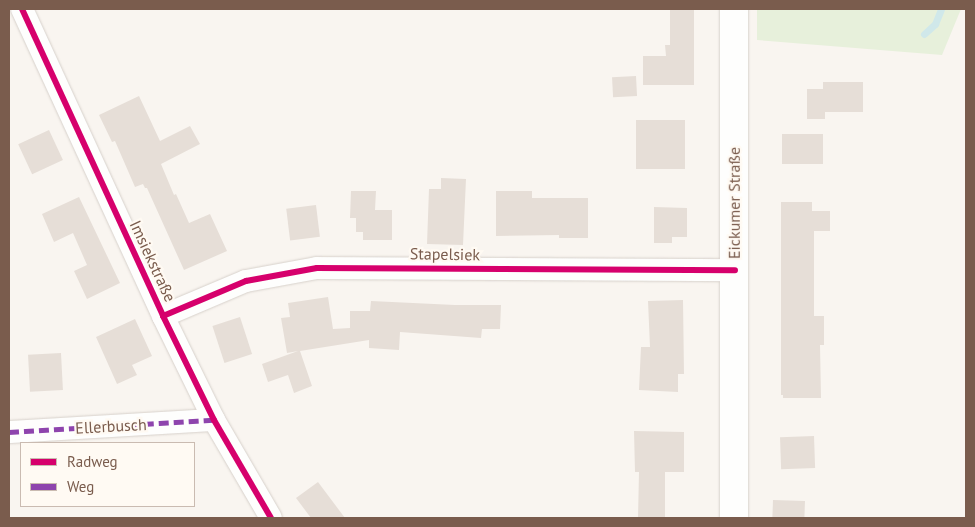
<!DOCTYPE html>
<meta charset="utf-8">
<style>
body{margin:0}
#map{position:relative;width:975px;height:527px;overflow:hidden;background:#f9f5f0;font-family:"PT Sans",sans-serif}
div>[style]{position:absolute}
.green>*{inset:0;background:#e7f0db}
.stream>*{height:7px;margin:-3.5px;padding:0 3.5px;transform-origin:3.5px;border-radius:3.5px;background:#d0e8ea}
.building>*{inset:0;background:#e6ded7;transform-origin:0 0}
.roads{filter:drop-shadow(0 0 1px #d7d1cb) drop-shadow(0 0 1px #d7d1cb)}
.minor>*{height:22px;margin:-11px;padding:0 11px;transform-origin:11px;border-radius:11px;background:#fefefd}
.secondary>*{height:28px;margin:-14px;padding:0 14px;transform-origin:14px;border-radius:14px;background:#fefefd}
.quiet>*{height:5px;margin-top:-2.5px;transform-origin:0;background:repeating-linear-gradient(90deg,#8e44ad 0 10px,transparent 0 15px)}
.cycleway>*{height:6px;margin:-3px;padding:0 3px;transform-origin:3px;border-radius:3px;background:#d6006c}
span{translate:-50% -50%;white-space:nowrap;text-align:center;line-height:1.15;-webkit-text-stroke:4.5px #fffaf3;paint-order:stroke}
.street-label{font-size:16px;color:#7a5c4d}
.frame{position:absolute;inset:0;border:10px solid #7a5c4d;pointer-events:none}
.legend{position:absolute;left:20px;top:442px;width:175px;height:65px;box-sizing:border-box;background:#fffaf3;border:1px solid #cabbb1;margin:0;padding:6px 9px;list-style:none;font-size:15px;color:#7a5c4d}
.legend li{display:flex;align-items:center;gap:10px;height:25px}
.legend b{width:25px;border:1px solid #cabbb1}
</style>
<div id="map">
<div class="green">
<i style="clip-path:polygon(757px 9px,961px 9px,942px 55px,757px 40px)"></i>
</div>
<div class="stream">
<i style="left:924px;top:34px;width:15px;rotate:-42deg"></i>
<i style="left:935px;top:24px;width:16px;rotate:-68deg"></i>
</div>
<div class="building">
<i style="clip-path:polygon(670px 9px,694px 9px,694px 85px,643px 85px,643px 56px,666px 56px,665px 45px,670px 45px)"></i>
<i style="left:636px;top:76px;width:20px;height:24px;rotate:87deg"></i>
<i style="clip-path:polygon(823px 82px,863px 82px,863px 112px,825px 112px,825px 119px,807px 119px,807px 89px,823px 89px)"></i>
<i style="clip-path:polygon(139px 96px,160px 141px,190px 126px,200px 144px,161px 164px,174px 195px,176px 194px,189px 223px,210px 214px,227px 251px,184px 270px,147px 188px,145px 188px,143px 184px,135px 187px,115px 141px,112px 142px,99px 115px)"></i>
<i style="left:636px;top:120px;width:49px;height:49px"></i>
<i style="left:49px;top:130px;width:33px;height:34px;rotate:65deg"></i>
<i style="left:823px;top:134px;width:30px;height:41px;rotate:90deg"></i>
<i style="clip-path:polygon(441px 178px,466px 179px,463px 245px,427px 244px,429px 189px,441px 189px)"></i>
<i style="clip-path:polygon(351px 191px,376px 191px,375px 210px,392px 210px,392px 240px,363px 240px,363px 232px,356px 232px,356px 218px,350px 218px)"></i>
<i style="clip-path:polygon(496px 191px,532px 191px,532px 198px,588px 198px,588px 238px,559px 238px,559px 235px,496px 236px)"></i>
<i style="clip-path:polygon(79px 197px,120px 283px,87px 299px,74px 271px,87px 265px,73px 233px,54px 242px,42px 214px)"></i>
<i style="clip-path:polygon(781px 202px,812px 202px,812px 211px,830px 211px,830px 231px,814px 231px,814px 316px,824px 316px,824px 345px,820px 345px,821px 398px,783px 398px,783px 395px,781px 395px)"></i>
<i style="left:316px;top:205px;width:32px;height:30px;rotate:83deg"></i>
<i style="clip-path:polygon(654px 207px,687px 208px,687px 237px,672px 237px,672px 243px,654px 243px)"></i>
<i style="clip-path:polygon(328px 297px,333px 329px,350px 328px,350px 311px,370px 311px,371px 301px,455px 305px,501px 305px,500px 329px,482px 329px,481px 338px,400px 332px,399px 350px,369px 348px,369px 340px,300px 351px,312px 386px,294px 393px,288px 375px,268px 382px,262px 364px,298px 351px,287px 353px,281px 318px,290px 317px,288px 303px)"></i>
<i style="clip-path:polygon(683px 300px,684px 374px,678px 374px,678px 392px,639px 390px,641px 347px,650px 347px,648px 301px)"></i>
<i style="left:240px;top:317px;width:39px;height:29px;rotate:72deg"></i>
<i style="clip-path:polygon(135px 319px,152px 356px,132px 365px,137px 375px,117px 384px,96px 337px)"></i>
<i style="left:61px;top:353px;width:37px;height:33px;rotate:87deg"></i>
<i style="clip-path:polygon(634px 431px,684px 432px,684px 472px,665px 472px,665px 518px,638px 518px,639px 472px,635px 472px)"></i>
<i style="left:814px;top:436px;width:32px;height:34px;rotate:88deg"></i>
<i style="clip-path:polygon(318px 482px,345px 518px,311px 518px,296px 498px)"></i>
<i style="left:773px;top:500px;width:32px;height:18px;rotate:2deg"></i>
</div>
<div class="roads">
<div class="minor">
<i style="left:22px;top:9px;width:338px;rotate:65.3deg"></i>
<i style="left:163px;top:316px;width:116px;rotate:63.9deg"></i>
<i style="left:214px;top:420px;width:113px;rotate:59.8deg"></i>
<i style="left:163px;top:316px;width:90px;rotate:-22.9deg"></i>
<i style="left:246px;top:281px;width:72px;rotate:-10.4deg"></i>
<i style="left:317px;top:268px;width:418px;rotate:0.3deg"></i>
<i style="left:9px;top:432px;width:205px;rotate:-3.4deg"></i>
</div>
<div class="secondary">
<i style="left:734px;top:9px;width:509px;rotate:90deg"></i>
</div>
</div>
<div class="quiet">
<i style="left:9px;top:432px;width:205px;rotate:-3.4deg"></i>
</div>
<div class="cycleway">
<i style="left:22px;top:9px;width:338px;rotate:65.3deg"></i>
<i style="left:163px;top:316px;width:116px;rotate:63.9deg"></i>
<i style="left:214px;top:420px;width:113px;rotate:59.8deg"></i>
<i style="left:163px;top:316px;width:90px;rotate:-22.9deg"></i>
<i style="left:246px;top:281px;width:72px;rotate:-10.4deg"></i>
<i style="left:317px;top:268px;width:418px;rotate:0.3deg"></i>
</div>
<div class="street-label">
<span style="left:734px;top:203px;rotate:-90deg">Eickumer Straße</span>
<span style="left:445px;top:254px;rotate:1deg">Stapelsiek</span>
<span style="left:153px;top:261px;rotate:65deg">Imsiekstraße</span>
<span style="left:111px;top:426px;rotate:-3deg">Ellerbusch</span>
</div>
<div class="frame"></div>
<ul class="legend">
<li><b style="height:6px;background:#d6006c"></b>Radweg</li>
<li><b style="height:6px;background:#8e44ad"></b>Weg</li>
</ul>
</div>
